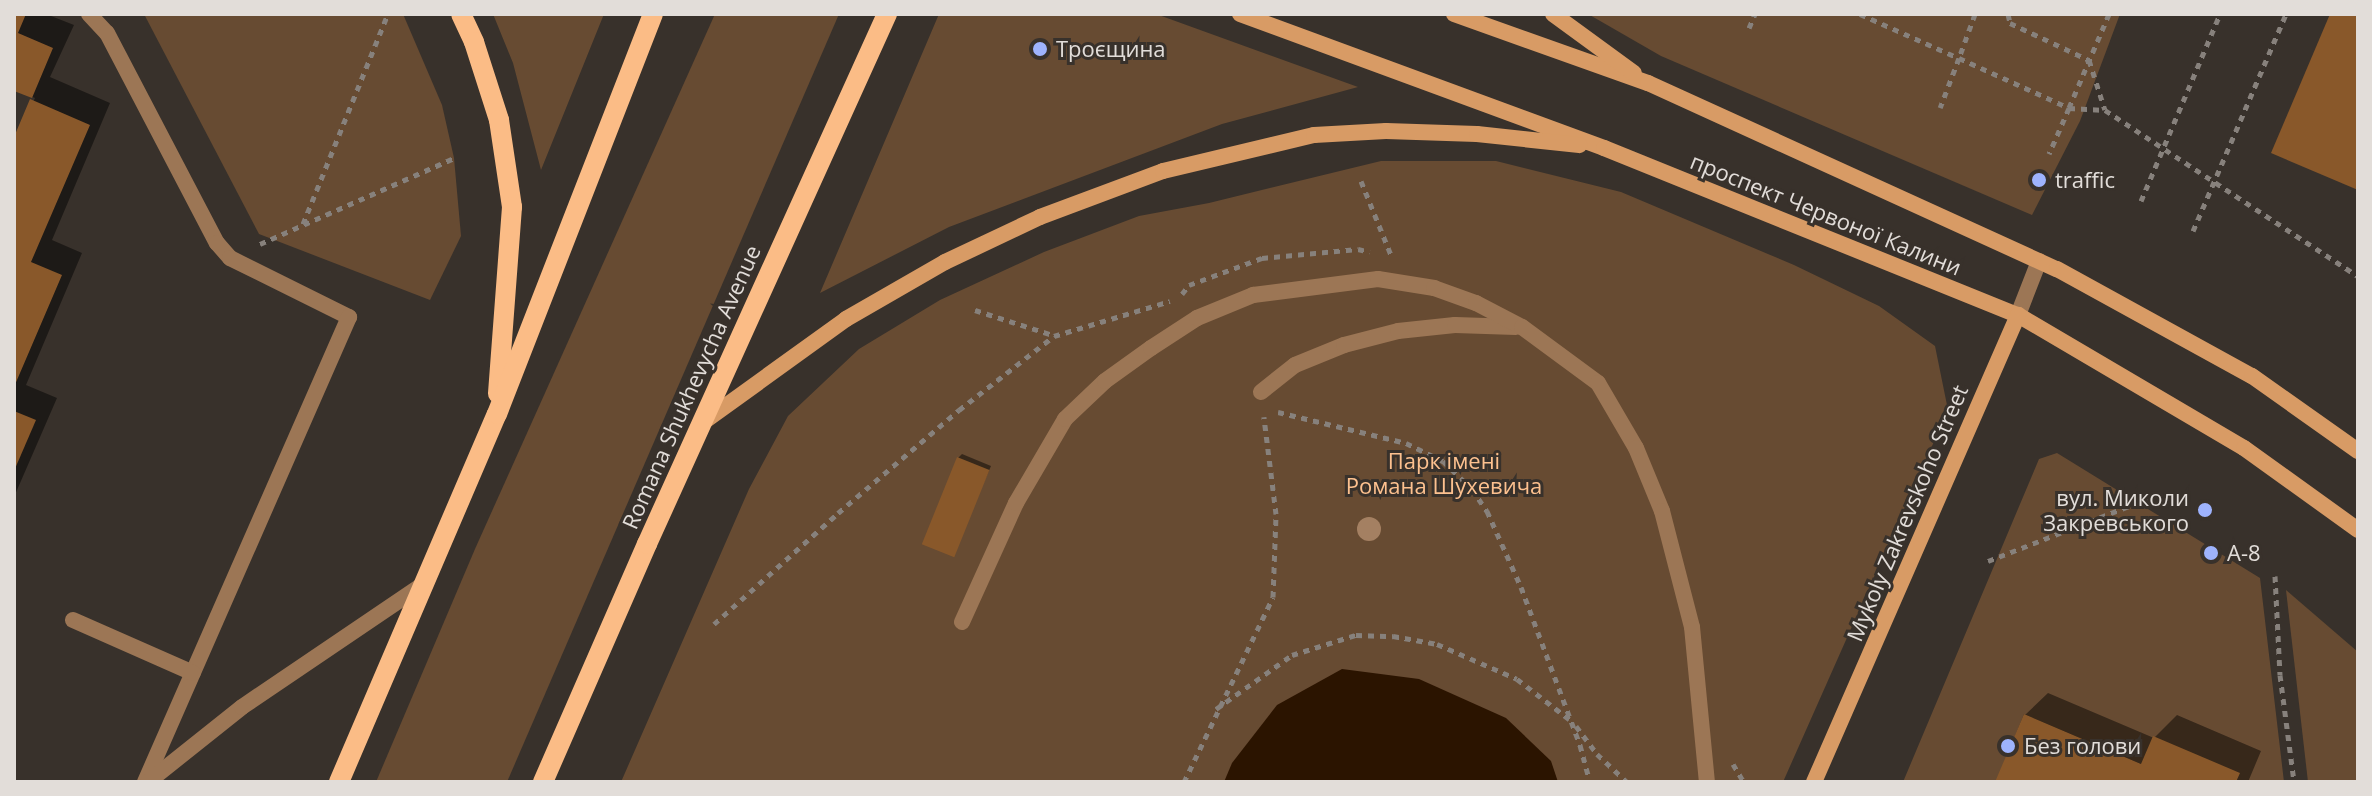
<!DOCTYPE html>
<meta charset="utf-8">
<style>
body{margin:0}
#map{position:relative;width:2372px;height:796px;overflow:hidden;background:#38312b;font-family:"Open Sans",sans-serif}
div>[style]{position:absolute}
.green>*{inset:0;background:#674b32}
.water>*{inset:0;background:#2b1400}
.shadow>*{inset:0;background:#0007}
.building>*{inset:0;background:#89582a;transform-origin:0 0}
.path>*{height:5px;margin-top:-2.5px;transform-origin:0;background:repeating-linear-gradient(90deg,#87817c 0 6px,transparent 0 12px)}
.lane>*{height:16px;margin:-8px;padding:0 8px;transform-origin:8px;border-radius:8px;background:#9c7655}
.street>*{height:16px;margin:-8px;padding:0 8px;transform-origin:8px;border-radius:8px;background:#9c7655}
.secondary>*{height:16px;margin:-8px;padding:0 8px;transform-origin:8px;border-radius:8px;background:#d89b65}
.primary>*{height:20px;margin:-10px;padding:0 10px;transform-origin:10px;border-radius:10px;background:#fbbc86}
.trees>*{width:24px;height:24px;margin:-12px;border-radius:50%;background:#a48062}
.dots>*{width:22px;height:22px;translate:-50% -50%;box-sizing:border-box;border:4px solid #38312b;border-radius:50%}
span{translate:-50% -50%;white-space:nowrap;text-align:center;line-height:1.15;-webkit-text-stroke:6px #38312b;paint-order:stroke}
.poi-label{font-size:22px;color:#e2ddd9}
.left{translate:0 -50%;text-align:left}
.right{translate:-100% -50%;text-align:right}
.street-label{font-size:22px;color:#e2ddd9}
.park-label{font-size:22px;color:#fdc18f}
.frame{position:absolute;inset:0;border:16px solid #e2ddd9;pointer-events:none}
</style>
<div id="map">
<div class="green">
<i style="clip-path:polygon(144px 14px,403px 14px,442px 105px,454px 158px,461px 236px,430px 300px,259px 234px)"></i>
<i style="clip-path:polygon(493px 14px,604px 14px,541px 170px,513px 63px)"></i>
<i style="clip-path:polygon(715px 14px,839px 14px,507px 782px,376px 782px,475px 549px)"></i>
<i style="clip-path:polygon(939px 14px,1156px 14px,1358px 87px,1222px 124px,949px 227px,820px 293px)"></i>
<i style="clip-path:polygon(1588px 14px,2120px 14px,2080px 121px,2032px 215px,1661px 56px)"></i>
<i style="clip-path:polygon(1381px 161px,1496px 161px,1621px 192px,1794px 265px,1879px 306px,1935px 346px,1948px 410px,1783px 782px,621px 782px,749px 489px,788px 416px,859px 349px,940px 300px,1044px 252px,1139px 216px,1209px 203px)"></i>
<i style="clip-path:polygon(2057px 453px,2260px 578px,2284px 782px,2236px 782px,2239px 773px,2141px 764px,2024px 714px,1996px 782px,1903px 782px,2039px 459px)"></i>
<i style="clip-path:polygon(2286px 590px,2358px 652px,2358px 782px,2308px 782px)"></i>
</div>
<div class="water">
<i style="clip-path:polygon(1342px 669px,1419px 679px,1506px 718px,1551px 761px,1558px 782px,1224px 782px,1232px 763px,1277px 705px)"></i>
</div>
<div class="shadow">
<i style="clip-path:polygon(14px 14px,46px 14px,74px 25px,50px 77px,110px 103px,52px 240px,82px 253px,26px 385px,57px 398px,14px 497px,14px 143px,35px 98px,14px 89px)"></i>
<i style="clip-path:polygon(962px 454px,991px 466px,952px 554px,958px 458px)"></i>
<i style="clip-path:polygon(2048px 693px,2154px 738px,2177px 715px,2261px 751px,2248px 782px,2001px 782px,2025px 715px)"></i>
</div>
<div class="building">
<i style="clip-path:polygon(14px 14px,26px 14px,18px 33px,53px 48px,32px 98px,14px 91px)"></i>
<i style="clip-path:polygon(2330px 14px,2358px 14px,2358px 190px,2271px 153px)"></i>
<i style="clip-path:polygon(30px 99px,90px 125px,31px 262px,62px 275px,14px 387px,14px 137px)"></i>
<i style="clip-path:polygon(14px 411px,36px 420px,14px 471px)"></i>
<i style="left:957px;top:457px;width:35px;height:94px;rotate:22deg"></i>
<i style="clip-path:polygon(2024px 714px,2141px 764px,2153px 736px,2240px 773px,2236px 782px,1995px 782px)"></i>
</div>
<div class="path">
<i style="left:1860px;top:14px;width:108px;rotate:24deg"></i>
<i style="left:1959px;top:58px;width:53px;rotate:110.8deg"></i>
<i style="left:1975px;top:14px;width:47px;rotate:110deg"></i>
<i style="left:1959px;top:58px;width:121px;rotate:24.4deg"></i>
<i style="left:2069px;top:108px;width:50px;rotate:113.5deg"></i>
<i style="left:2008px;top:14px;width:9px;rotate:77deg"></i>
<i style="left:2010px;top:23px;width:87px;rotate:25.1deg"></i>
<i style="left:2089px;top:60px;width:52px;rotate:72.3deg"></i>
<i style="left:2109px;top:14px;width:102px;rotate:113.1deg"></i>
<i style="left:2069px;top:108px;width:36px;rotate:3deg"></i>
<i style="left:2105px;top:110px;width:303px;rotate:33.3deg"></i>
<i style="left:1749px;top:28px;width:15px;rotate:-67deg"></i>
<i style="left:1361px;top:181px;width:80px;rotate:67.9deg"></i>
<i style="left:2141px;top:201px;width:203px;rotate:-67.1deg"></i>
<i style="left:303px;top:224px;width:227px;rotate:-68deg"></i>
<i style="left:2193px;top:231px;width:236px;rotate:-66.8deg"></i>
<i style="left:260px;top:244px;width:212px;rotate:-23.9deg"></i>
<i style="left:1182px;top:294px;width:11px;rotate:-52deg"></i>
<i style="left:1189px;top:285px;width:78px;rotate:-20.3deg"></i>
<i style="left:1262px;top:258px;width:96px;rotate:-5.4deg"></i>
<i style="left:1358px;top:249px;width:12px;rotate:14deg"></i>
<i style="left:975px;top:310px;width:82px;rotate:17.8deg"></i>
<i style="left:1278px;top:412px;width:132px;rotate:13.6deg"></i>
<i style="left:1406px;top:443px;width:41px;rotate:25.9deg"></i>
<i style="left:1443px;top:461px;width:40px;rotate:44deg"></i>
<i style="left:1472px;top:489px;width:27px;rotate:56deg"></i>
<i style="left:1487px;top:511px;width:83px;rotate:65.9deg"></i>
<i style="left:1521px;top:587px;width:169px;rotate:69.5deg"></i>
<i style="left:1580px;top:745px;width:38px;rotate:75deg"></i>
<i style="left:1988px;top:561px;width:176px;rotate:-21.3deg"></i>
<i style="left:2275px;top:576px;width:99px;rotate:87.1deg"></i>
<i style="left:2280px;top:675px;width:108px;rotate:82.5deg"></i>
<i style="left:714px;top:624px;width:166px;rotate:-41.8deg"></i>
<i style="left:838px;top:513px;width:159px;rotate:-40.4deg"></i>
<i style="left:959px;top:410px;width:120px;rotate:-37.9deg"></i>
<i style="left:1054px;top:336px;width:121px;rotate:-16.8deg"></i>
<i style="left:1216px;top:709px;width:93px;rotate:-35.4deg"></i>
<i style="left:1292px;top:655px;width:67px;rotate:-17.4deg"></i>
<i style="left:1356px;top:635px;width:37px;rotate:2deg"></i>
<i style="left:1393px;top:636px;width:45px;rotate:10.3deg"></i>
<i style="left:1437px;top:644px;width:87px;rotate:23.6deg"></i>
<i style="left:1517px;top:679px;width:66px;rotate:37.6deg"></i>
<i style="left:1576px;top:726px;width:35px;rotate:53deg"></i>
<i style="left:1597px;top:754px;width:41px;rotate:43deg"></i>
<i style="left:1733px;top:764px;width:21px;rotate:59deg"></i>
<i style="left:1184px;top:782px;width:205px;rotate:-64.3deg"></i>
<i style="left:1273px;top:597px;width:83px;rotate:-87.9deg"></i>
<i style="left:1276px;top:514px;width:98px;rotate:-97.1deg"></i>
<i style="left:2357px;top:782px;width:1px"></i>
</div>
<div class="lane">
<i style="left:89px;top:14px;width:26px;rotate:47deg"></i>
<i style="left:107px;top:33px;width:237px;rotate:62.4deg"></i>
<i style="left:217px;top:243px;width:20px;rotate:49deg"></i>
<i style="left:230px;top:258px;width:133px;rotate:26.4deg"></i>
<i style="left:349px;top:317px;width:508px;rotate:113.69deg"></i>
<i style="left:1261px;top:392px;width:43px;rotate:-38.5deg"></i>
<i style="left:1295px;top:365px;width:53px;rotate:-22.2deg"></i>
<i style="left:1344px;top:345px;width:56px;rotate:-14.5deg"></i>
<i style="left:1398px;top:331px;width:57px;rotate:-6deg"></i>
<i style="left:1455px;top:325px;width:61px;rotate:1.9deg"></i>
<i style="left:73px;top:620px;width:131px;rotate:23.8deg"></i>
<i style="left:962px;top:622px;width:131px;rotate:-65.6deg"></i>
<i style="left:1016px;top:503px;width:97px;rotate:-59.7deg"></i>
<i style="left:1065px;top:419px;width:55px;rotate:-43.5deg"></i>
<i style="left:1105px;top:381px;width:57px;rotate:-35.7deg"></i>
<i style="left:1151px;top:348px;width:55px;rotate:-33.1deg"></i>
<i style="left:1197px;top:318px;width:61px;rotate:-22.3deg"></i>
<i style="left:1253px;top:295px;width:126px;rotate:-7.3deg"></i>
<i style="left:1378px;top:279px;width:57px;rotate:9.1deg"></i>
<i style="left:1434px;top:288px;width:45px;rotate:19.7deg"></i>
<i style="left:1476px;top:303px;width:52px;rotate:27.6deg"></i>
<i style="left:1522px;top:327px;width:94px;rotate:36.4deg"></i>
<i style="left:1598px;top:383px;width:75px;rotate:59.7deg"></i>
<i style="left:1636px;top:448px;width:68px;rotate:67.6deg"></i>
<i style="left:1662px;top:511px;width:120px;rotate:75.5deg"></i>
<i style="left:1692px;top:627px;width:156px;rotate:84.5deg"></i>
<i style="left:148px;top:782px;width:120px;rotate:-38.6deg"></i>
<i style="left:242px;top:707px;width:220px;rotate:-34.1deg"></i>
</div>
<div class="street">
<i style="left:2018px;top:315px;width:58px;rotate:-68.7deg"></i>
</div>
<div class="secondary">
<i style="left:1240px;top:14px;width:388px;rotate:20.2deg"></i>
<i style="left:1604px;top:148px;width:446px;rotate:22deg"></i>
<i style="left:2018px;top:315px;width:262px;rotate:30.5deg"></i>
<i style="left:2244px;top:448px;width:140px;rotate:35.7deg"></i>
<i style="left:1454px;top:14px;width:206px;rotate:19.6deg"></i>
<i style="left:1648px;top:83px;width:449px;rotate:24.5deg"></i>
<i style="left:2057px;top:269px;width:222px;rotate:28.8deg"></i>
<i style="left:2252px;top:376px;width:130px;rotate:35.3deg"></i>
<i style="left:1553px;top:14px;width:100px;rotate:36.1deg"></i>
<i style="left:702px;top:423px;width:178px;rotate:-35.8deg"></i>
<i style="left:846px;top:319px;width:114px;rotate:-29.9deg"></i>
<i style="left:945px;top:262px;width:105px;rotate:-25.3deg"></i>
<i style="left:1040px;top:217px;width:131px;rotate:-20.5deg"></i>
<i style="left:1163px;top:171px;width:155px;rotate:-13.4deg"></i>
<i style="left:1314px;top:135px;width:72px;rotate:-3.2deg"></i>
<i style="left:1386px;top:131px;width:91px;rotate:1.9deg"></i>
<i style="left:1477px;top:134px;width:103px;rotate:6.2deg"></i>
<i style="left:1814px;top:782px;width:510px;rotate:-66.4deg"></i>
</div>
<div class="primary">
<i style="left:461px;top:14px;width:31px;rotate:65deg"></i>
<i style="left:474px;top:42px;width:82px;rotate:72.2deg"></i>
<i style="left:499px;top:120px;width:88px;rotate:81.5deg"></i>
<i style="left:512px;top:207px;width:187px;rotate:94.3deg"></i>
<i style="left:339px;top:782px;width:400px;rotate:-66.8deg"></i>
<i style="left:497px;top:414px;width:429px;rotate:-68.7deg"></i>
<i style="left:543px;top:782px;width:260px;rotate:-66.4deg"></i>
<i style="left:647px;top:544px;width:582px;rotate:-65.64deg"></i>
</div>
<div class="trees">
<i style="left:1369px;top:529px"></i>
</div>
<div class="dots">
<i style="left:1040px;top:49px;background:#9eb3fd"></i>
<i style="left:2039px;top:180px;background:#9eb3fd"></i>
<i style="left:2205px;top:510px;background:#9eb3fd"></i>
<i style="left:2211px;top:553px;background:#9eb3fd"></i>
<i style="left:2008px;top:746px;background:#9eb3fd"></i>
</div>
<div class="poi-label">
<span class="left" style="left:1056px;top:49px">Троєщина</span>
<span class="left" style="left:2055px;top:180px">traffic</span>
<span class="right" style="left:2189px;top:510px">вул. Миколи<br>Закревського</span>
<span class="left" style="left:2227px;top:553px">А-8</span>
<span class="left" style="left:2024px;top:746px">Без голови</span>
</div>
<div class="street-label">
<span style="left:1826px;top:214px;rotate:22deg">проспект Червоної Калини</span>
<span style="left:691px;top:387px;rotate:-66deg">Romana Shukhevycha Avenue</span>
<span style="left:1907px;top:513px;rotate:-67deg">Mykoly Zakrevskoho Street</span>
</div>
<div class="park-label">
<span style="left:1444px;top:473px">Парк імені<br>Романа Шухевича</span>
</div>
<div class="frame"></div>
</div>
